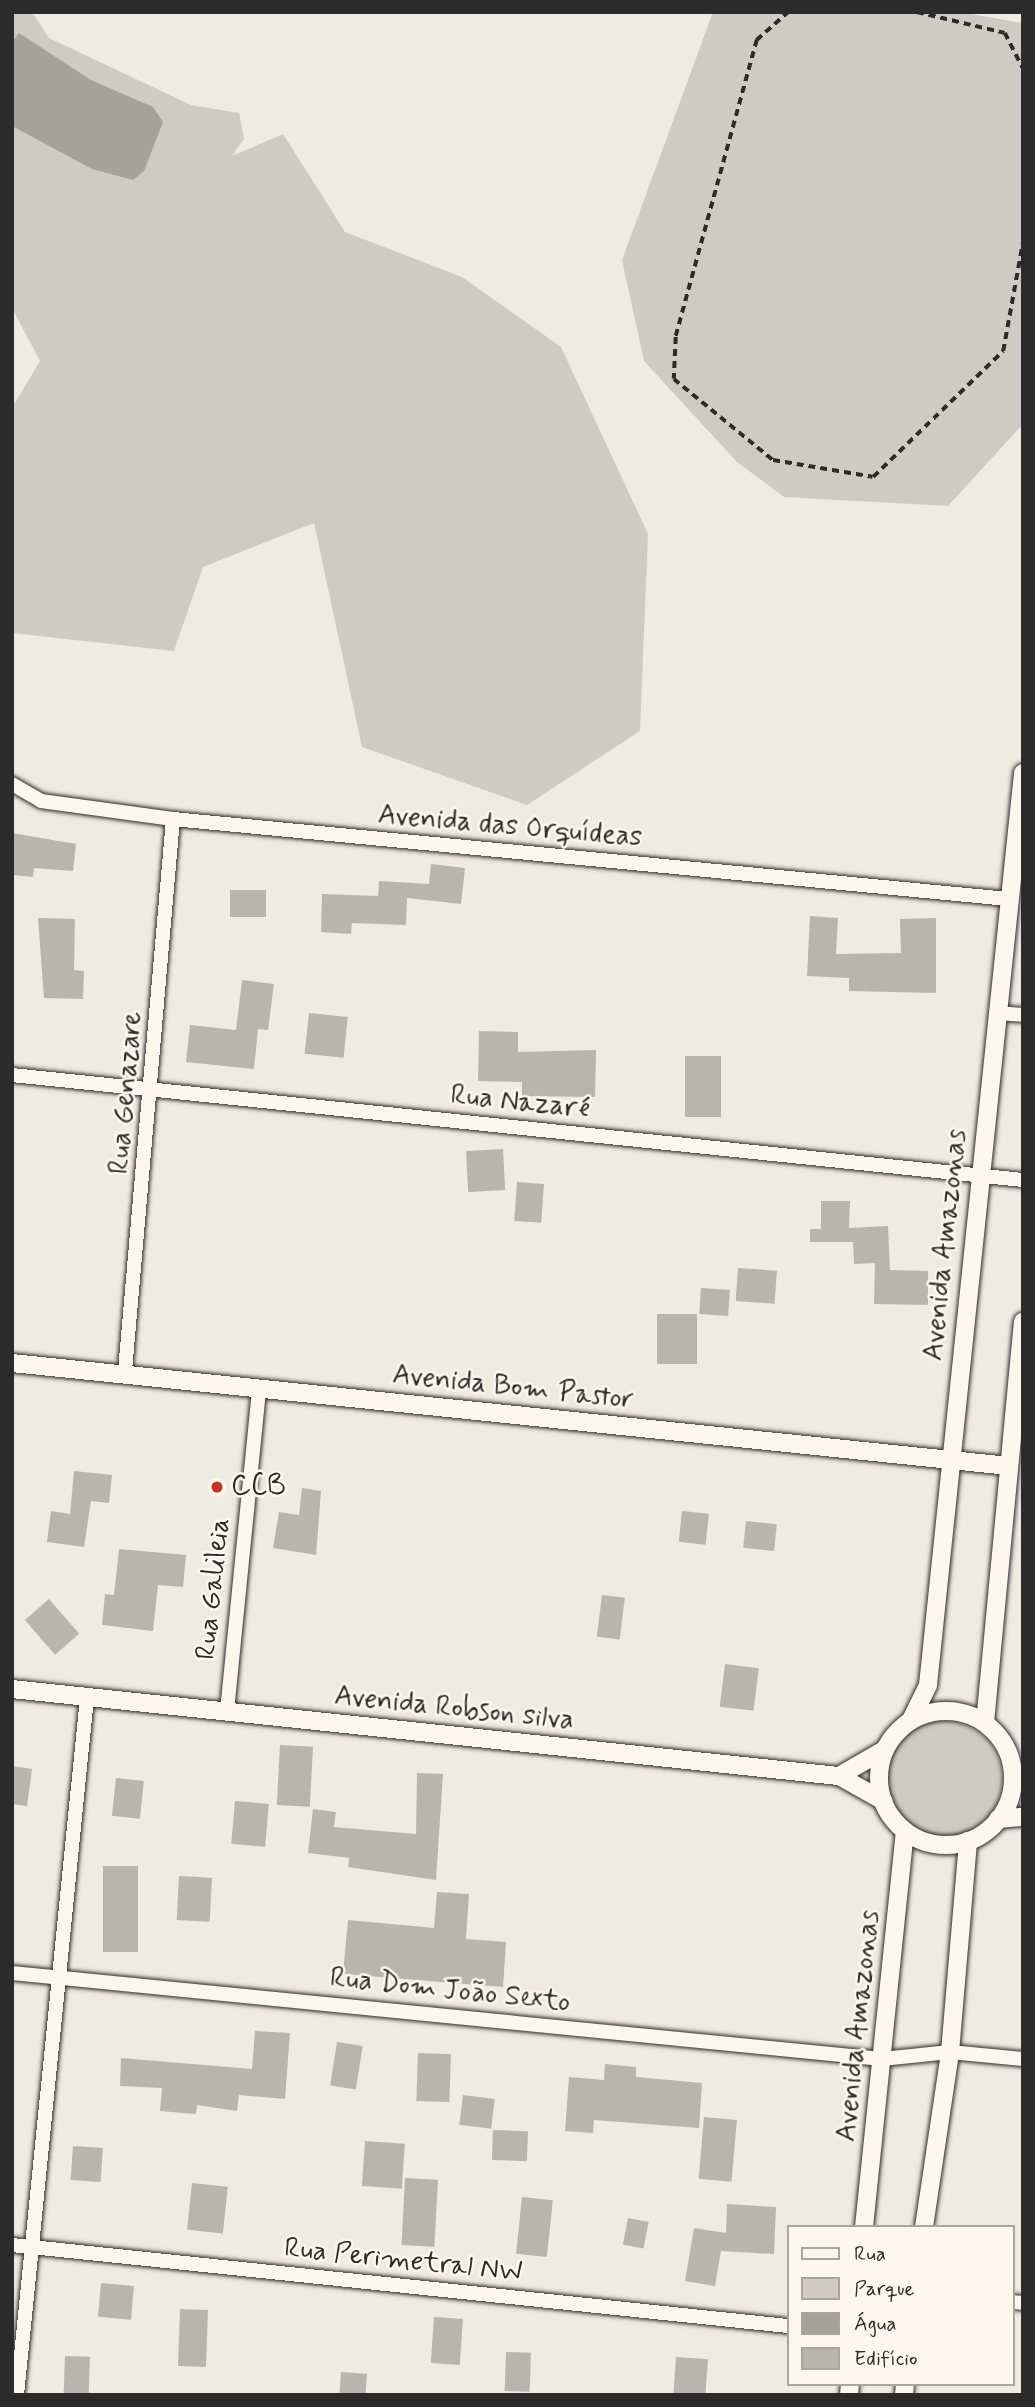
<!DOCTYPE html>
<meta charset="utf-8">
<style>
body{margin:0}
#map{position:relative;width:1035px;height:2407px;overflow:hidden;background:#eeebe0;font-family:Mynerve,sans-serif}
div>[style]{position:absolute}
.green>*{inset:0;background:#cecbc2}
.round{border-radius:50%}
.water>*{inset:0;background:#a4a29a}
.building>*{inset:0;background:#b8b5ae;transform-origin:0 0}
.path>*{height:3.5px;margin-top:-1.75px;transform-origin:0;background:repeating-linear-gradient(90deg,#2b2b2b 0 7px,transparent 0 12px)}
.roads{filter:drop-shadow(0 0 2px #2b2b2b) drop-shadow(0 0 2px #2b2b2b)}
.minor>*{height:14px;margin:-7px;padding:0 7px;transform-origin:7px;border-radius:7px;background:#fbf7ec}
.tertiary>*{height:18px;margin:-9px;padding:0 9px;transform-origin:9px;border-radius:9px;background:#fbf7ec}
.tertiary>.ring{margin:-9px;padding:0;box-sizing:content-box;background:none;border:18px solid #fbf7ec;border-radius:50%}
.dots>*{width:19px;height:19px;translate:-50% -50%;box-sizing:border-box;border:4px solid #fbf7ec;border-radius:50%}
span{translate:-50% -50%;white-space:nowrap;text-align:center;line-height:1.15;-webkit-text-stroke:5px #fbf7ec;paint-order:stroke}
.street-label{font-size:28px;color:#2b2b2b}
.poi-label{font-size:28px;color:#2b2b2b}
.left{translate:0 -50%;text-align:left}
.frame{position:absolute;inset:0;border:14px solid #2b2b2b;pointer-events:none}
.legend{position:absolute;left:787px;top:2225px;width:228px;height:161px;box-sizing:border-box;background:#fbf7ec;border:2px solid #a8a59f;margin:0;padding:9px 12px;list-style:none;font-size:21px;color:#2b2b2b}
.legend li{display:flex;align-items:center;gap:14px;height:35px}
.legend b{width:35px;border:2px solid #a8a59f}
</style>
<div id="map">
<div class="green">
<i style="clip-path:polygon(12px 12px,32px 12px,49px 38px,191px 105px,239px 113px,244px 139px,232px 156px,283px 134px,345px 232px,462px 277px,561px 347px,648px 534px,640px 731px,527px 805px,362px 747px,314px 523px,203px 567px,174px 651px,12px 633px,12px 408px,40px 361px,12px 308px)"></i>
<i style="clip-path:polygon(713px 12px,960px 12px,1023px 23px,1023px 424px,948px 506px,784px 497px,737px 462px,644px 361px,622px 260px)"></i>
<i class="round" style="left:886px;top:1721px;width:116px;height:116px"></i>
</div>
<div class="water">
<i style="clip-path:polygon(19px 33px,91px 80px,153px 107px,163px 122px,144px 171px,133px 180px,92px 169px,12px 126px,12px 42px)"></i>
</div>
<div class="building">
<i style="clip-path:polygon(12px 833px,76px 844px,73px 871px,34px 868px,33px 877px,12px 875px)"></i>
<i style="clip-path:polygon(431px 864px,465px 868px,461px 904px,407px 898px,406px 925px,352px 923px,351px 934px,321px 932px,322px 894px,378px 896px,379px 881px,429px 884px)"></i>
<i style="left:230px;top:890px;width:36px;height:27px"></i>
<i style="clip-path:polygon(810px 916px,838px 918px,836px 954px,901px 953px,900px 919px,936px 918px,936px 993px,849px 991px,849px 978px,807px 976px)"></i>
<i style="clip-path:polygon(38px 918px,75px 919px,74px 970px,84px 971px,83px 999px,44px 998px)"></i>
<i style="clip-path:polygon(242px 980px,274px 984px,268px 1030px,258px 1029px,254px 1069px,186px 1062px,190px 1025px,236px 1030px)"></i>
<i style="left:309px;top:1013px;width:39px;height:41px;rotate:6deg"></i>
<i style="clip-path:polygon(479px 1031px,518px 1032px,518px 1052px,596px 1050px,595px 1097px,522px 1096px,522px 1082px,478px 1081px)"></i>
<i style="left:685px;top:1056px;width:36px;height:61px"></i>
<i style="left:503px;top:1149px;width:41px;height:37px;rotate:87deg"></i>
<i style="left:517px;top:1182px;width:27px;height:39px;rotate:4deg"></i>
<i style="clip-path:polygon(821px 1201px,850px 1201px,849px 1228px,888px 1226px,890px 1270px,928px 1271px,928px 1305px,874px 1304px,875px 1263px,854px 1264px,853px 1242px,810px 1242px,810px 1229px,821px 1229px)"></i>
<i style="left:738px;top:1268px;width:39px;height:33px;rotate:4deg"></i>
<i style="left:701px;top:1288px;width:29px;height:26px;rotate:4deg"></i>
<i style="left:657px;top:1314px;width:40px;height:50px"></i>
<i style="clip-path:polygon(74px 1471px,112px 1475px,109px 1503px,91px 1501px,84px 1547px,47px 1542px,51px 1511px,70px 1514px)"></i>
<i style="clip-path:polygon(302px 1488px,321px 1491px,316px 1555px,273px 1548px,279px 1512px,299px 1515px)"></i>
<i style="left:682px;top:1511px;width:27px;height:31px;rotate:6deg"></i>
<i style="left:746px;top:1521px;width:31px;height:27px;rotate:6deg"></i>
<i style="clip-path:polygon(119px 1549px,186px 1555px,183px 1587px,158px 1585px,153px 1631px,102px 1625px,105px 1594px,114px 1595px)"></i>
<i style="left:602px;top:1595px;width:23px;height:42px;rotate:7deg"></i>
<i style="left:49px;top:1599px;width:46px;height:32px;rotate:49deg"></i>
<i style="left:725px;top:1664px;width:34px;height:43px;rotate:7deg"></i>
<i style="left:280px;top:1745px;width:33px;height:60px;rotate:3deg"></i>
<i style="clip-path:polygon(12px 1766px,32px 1769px,27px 1806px,12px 1804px)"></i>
<i style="clip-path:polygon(417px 1773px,443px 1774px,436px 1880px,348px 1867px,349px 1858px,308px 1853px,313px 1809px,336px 1812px,334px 1827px,416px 1834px)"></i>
<i style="left:116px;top:1778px;width:28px;height:38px;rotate:6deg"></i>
<i style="left:235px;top:1801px;width:34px;height:43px;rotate:5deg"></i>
<i style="left:103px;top:1866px;width:35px;height:86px"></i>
<i style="left:179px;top:1876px;width:33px;height:44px;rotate:3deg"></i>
<i style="clip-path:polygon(437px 1892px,469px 1894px,466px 1939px,506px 1942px,503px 1987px,343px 1974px,348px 1920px,434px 1928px)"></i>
<i style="clip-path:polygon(255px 2031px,290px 2033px,285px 2099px,239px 2095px,237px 2111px,197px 2105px,196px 2114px,160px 2111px,162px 2088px,120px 2086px,121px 2058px,252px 2069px)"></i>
<i style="left:337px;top:2042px;width:26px;height:44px;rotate:9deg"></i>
<i style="left:418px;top:2053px;width:33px;height:48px;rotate:2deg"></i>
<i style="clip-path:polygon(605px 2064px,636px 2067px,636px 2077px,702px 2083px,699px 2128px,594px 2120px,593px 2133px,565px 2131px,569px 2077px,604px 2080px)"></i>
<i style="left:463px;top:2095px;width:32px;height:30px;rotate:7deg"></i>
<i style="left:704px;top:2117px;width:33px;height:62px;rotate:5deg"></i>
<i style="left:493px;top:2130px;width:35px;height:30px;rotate:2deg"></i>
<i style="left:365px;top:2141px;width:40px;height:45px;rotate:4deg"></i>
<i style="left:73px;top:2146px;width:30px;height:34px;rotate:4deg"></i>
<i style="left:405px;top:2178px;width:33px;height:67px;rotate:3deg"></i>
<i style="left:192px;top:2183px;width:36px;height:47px;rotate:6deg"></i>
<i style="left:522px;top:2197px;width:31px;height:57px;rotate:6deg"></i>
<i style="clip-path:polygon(727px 2204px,776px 2207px,774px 2254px,721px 2251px,715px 2286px,685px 2281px,694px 2228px,726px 2233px)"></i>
<i style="left:628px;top:2218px;width:21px;height:27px;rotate:11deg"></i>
<i style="left:101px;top:2283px;width:33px;height:34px;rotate:5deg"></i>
<i style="left:180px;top:2309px;width:28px;height:57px;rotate:2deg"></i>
<i style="left:434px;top:2317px;width:29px;height:46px;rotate:4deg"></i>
<i style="left:506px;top:2352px;width:25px;height:39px;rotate:2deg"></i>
<i style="left:65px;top:2356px;width:25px;height:39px;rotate:2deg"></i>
<i style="left:676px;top:2357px;width:32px;height:38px;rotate:4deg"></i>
<i style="left:341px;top:2372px;width:26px;height:23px;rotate:4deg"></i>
</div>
<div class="path">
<i style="left:789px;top:12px;width:43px;rotate:138.8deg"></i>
<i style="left:757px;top:40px;width:308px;rotate:105.3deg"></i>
<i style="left:676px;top:337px;width:42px;rotate:92.7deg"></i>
<i style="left:674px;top:379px;width:128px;rotate:39.3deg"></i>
<i style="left:773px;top:460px;width:101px;rotate:9.6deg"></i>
<i style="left:873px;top:477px;width:181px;rotate:-44.1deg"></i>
<i style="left:1003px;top:351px;width:112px;rotate:-79.7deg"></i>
<i style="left:917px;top:12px;width:90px;rotate:13.4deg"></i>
<i style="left:1005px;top:33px;width:39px;rotate:63deg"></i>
</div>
<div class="roads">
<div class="minor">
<i style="left:12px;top:784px;width:34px;rotate:30deg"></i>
<i style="left:41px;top:801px;width:133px;rotate:7.8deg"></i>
<i style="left:173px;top:819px;width:839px;rotate:5.47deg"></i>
<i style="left:996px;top:1013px;width:27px;rotate:4deg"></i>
<i style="left:12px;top:1075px;width:1016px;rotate:5.93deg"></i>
<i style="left:125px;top:1371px;width:554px;rotate:-85.03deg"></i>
<i style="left:227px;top:1711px;width:325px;rotate:-84.3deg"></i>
<i style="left:12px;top:1973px;width:874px;rotate:5.65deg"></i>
<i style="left:882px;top:2059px;width:68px;rotate:-5.9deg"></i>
<i style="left:950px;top:2052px;width:73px;rotate:5.5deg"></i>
<i style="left:12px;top:2245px;width:780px;rotate:5.96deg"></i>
<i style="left:1012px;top:2302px;width:11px;rotate:5deg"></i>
<i style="left:17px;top:2395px;width:702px;rotate:-84.27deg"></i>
</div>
<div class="tertiary">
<i style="left:12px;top:1363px;width:1001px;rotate:5.9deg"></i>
<i style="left:12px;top:1689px;width:832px;rotate:6.01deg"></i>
<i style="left:839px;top:1776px;width:51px;rotate:29.1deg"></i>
<i class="ring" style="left:879px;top:1711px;width:116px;height:116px"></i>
<i style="left:911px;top:1720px;width:39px;rotate:-64deg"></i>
<i style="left:928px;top:1685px;width:917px;rotate:-84.05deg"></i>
<i style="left:985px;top:1723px;width:403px;rotate:-84.6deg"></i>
<i style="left:839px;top:1776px;width:52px;rotate:-30deg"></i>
<i style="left:998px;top:1819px;width:25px;rotate:-5deg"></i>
<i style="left:864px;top:2227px;width:398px;rotate:-84.1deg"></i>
<i style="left:924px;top:2227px;width:177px;rotate:-81.5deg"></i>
<i style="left:950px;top:2052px;width:212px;rotate:-85.1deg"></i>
<i style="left:849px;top:2395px;width:11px;rotate:-85deg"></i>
<i style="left:904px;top:2395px;width:11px;rotate:-85deg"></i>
</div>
</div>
<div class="dots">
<i style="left:217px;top:1487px;background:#c8321e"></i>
</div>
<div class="street-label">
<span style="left:510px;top:827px;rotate:5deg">Avenida das Orquídeas</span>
<span style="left:127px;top:1093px;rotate:-85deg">Rua Genazare</span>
<span style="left:520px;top:1103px;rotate:6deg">Rua Nazaré</span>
<span style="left:946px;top:1245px;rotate:-84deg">Avenida Amazonas</span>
<span style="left:513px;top:1388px;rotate:6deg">Avenida Bom Pastor</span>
<span style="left:214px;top:1589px;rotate:-84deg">Rua Galileia</span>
<span style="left:454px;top:1709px;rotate:6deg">Avenida Robson silva</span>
<span style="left:450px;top:1991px;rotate:6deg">Rua Dom João Sexto</span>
<span style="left:859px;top:2026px;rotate:-84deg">Avenida Amazonas</span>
<span style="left:403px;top:2261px;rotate:6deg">Rua Perimetral NW</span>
</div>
<div class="poi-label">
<span class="left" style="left:231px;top:1487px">CCB</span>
</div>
<div class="frame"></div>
<ul class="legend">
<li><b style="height:9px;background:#fbf7ec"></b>Rua</li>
<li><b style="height:19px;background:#cecbc2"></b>Parque</li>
<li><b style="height:19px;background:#a4a29a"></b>Água</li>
<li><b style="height:19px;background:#b8b5ae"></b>Edifício</li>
</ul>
</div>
